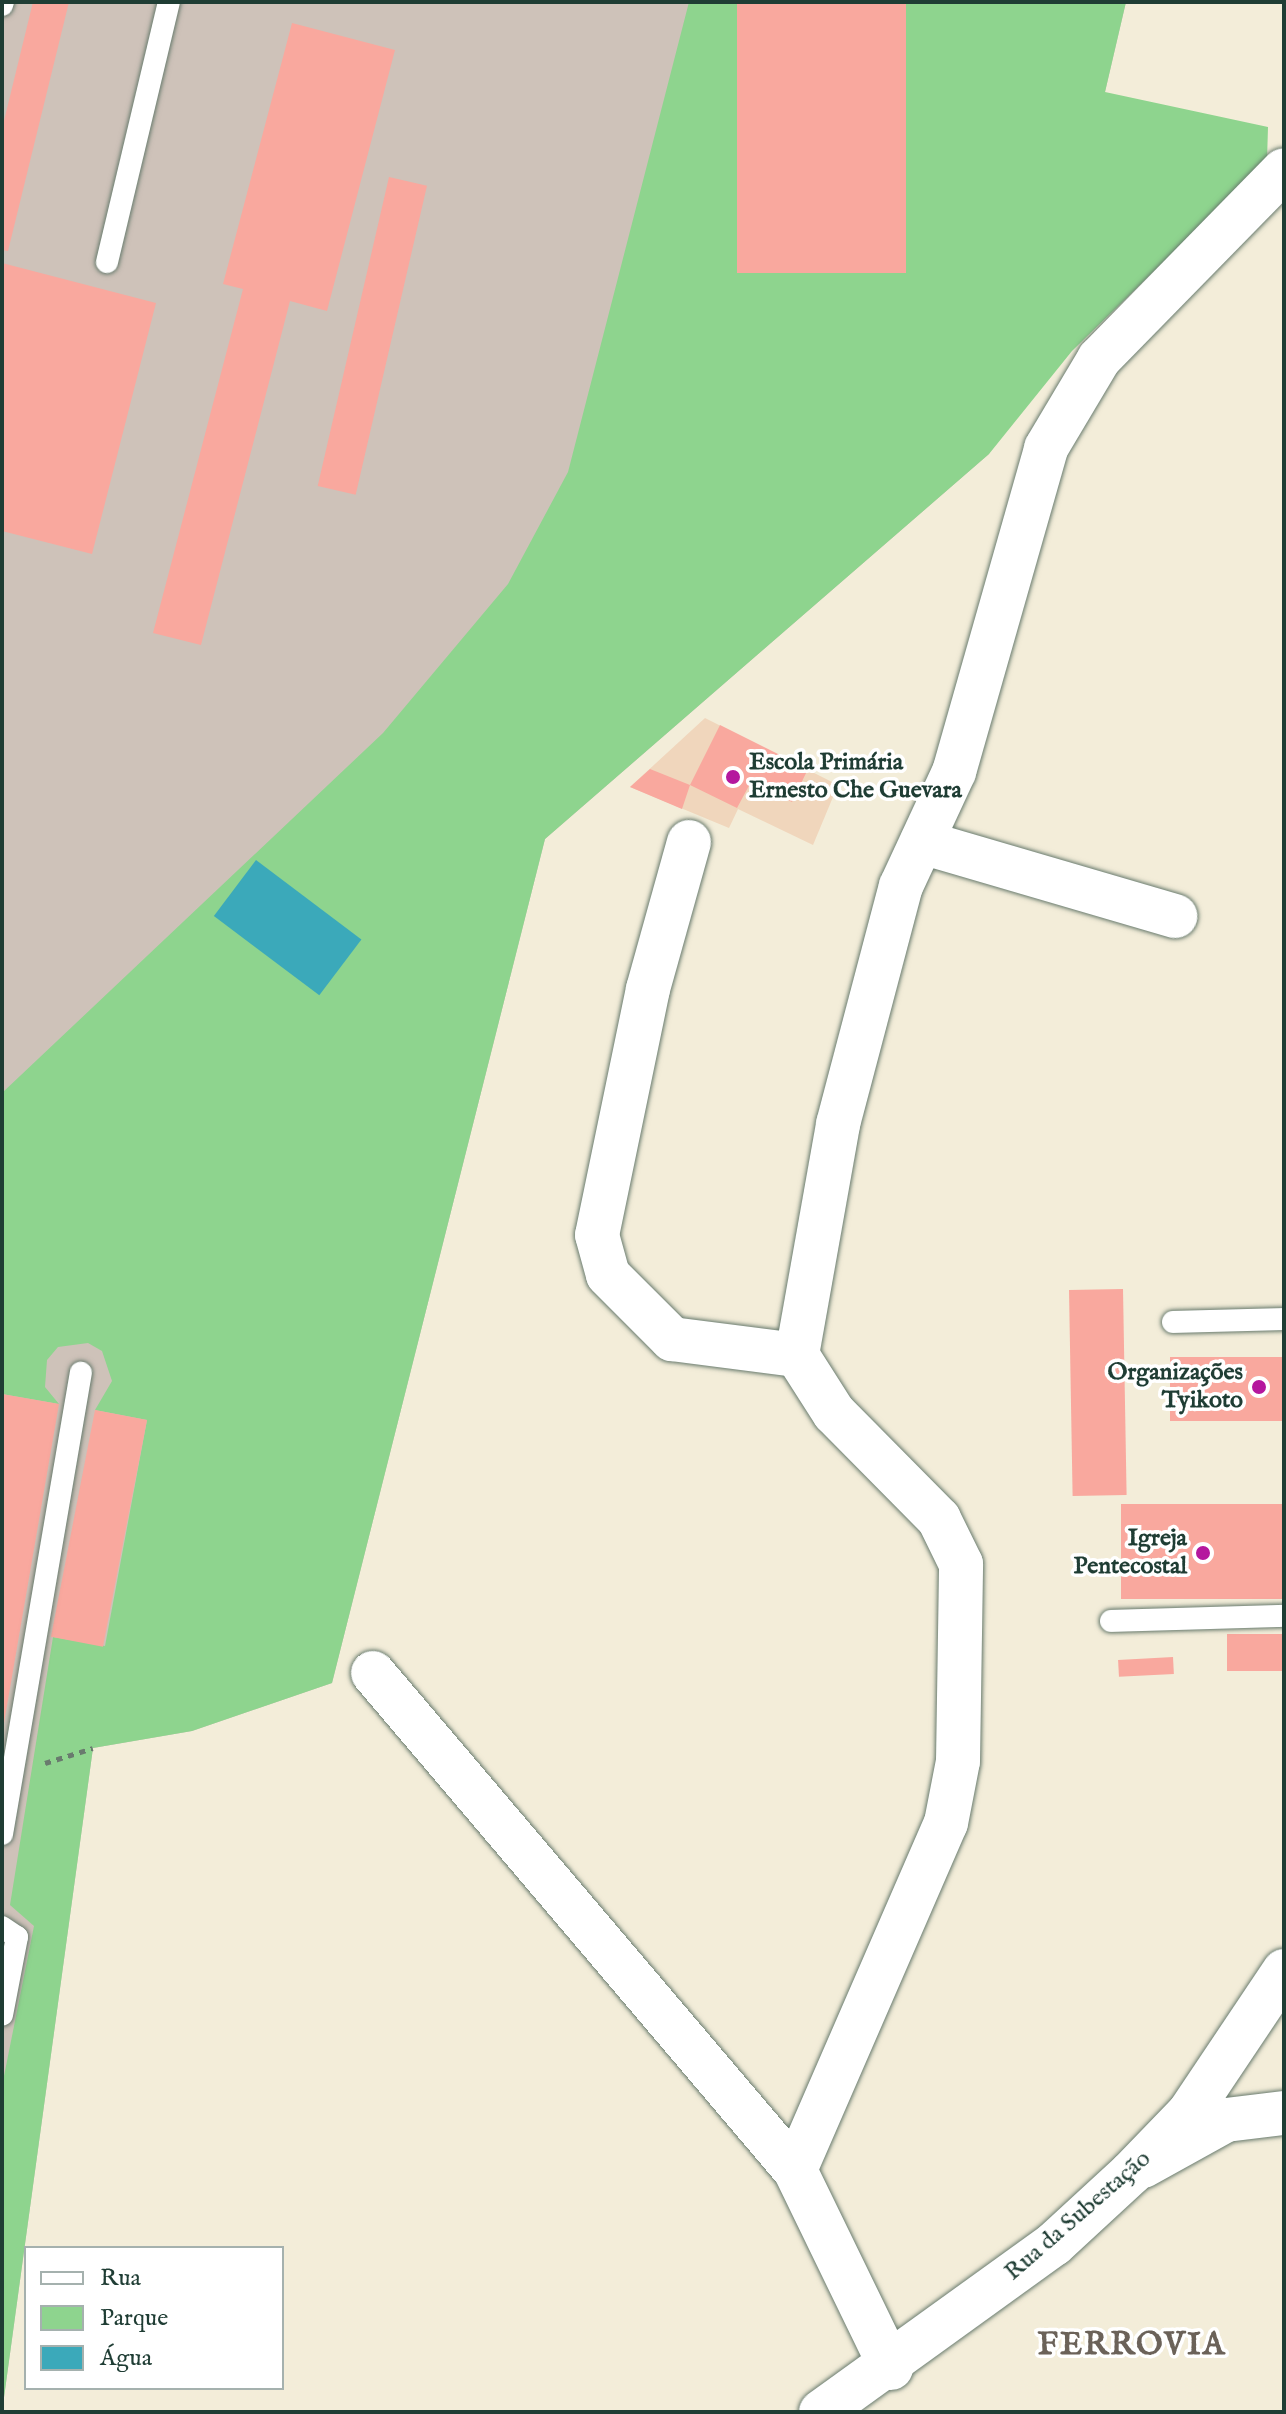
<!DOCTYPE html>
<meta charset="utf-8">
<style>
body{margin:0}
#map{position:relative;width:1286px;height:2414px;overflow:hidden;background:#f3edd9;font-family:"IM FELL English",serif}
div>[style]{position:absolute}
.built>*{inset:0;background:#f0d6bc}
.industrial>*{inset:0;background:#cec2b9}
.green>*{inset:0;background:#8ed48e}
.water>*{inset:0;background:#3ba9ba;transform-origin:0 0}
.building>*{inset:0;background:#f9a89e;transform-origin:0 0}
.path>*{height:5px;margin-top:-2.5px;transform-origin:0;background:repeating-linear-gradient(90deg,#697b6e 0 6px,transparent 0 12px)}
.roads{filter:drop-shadow(0 0 2px #697b6e) drop-shadow(0 0 2px #697b6e)}
.service>*{height:22px;margin:-11px;padding:0 11px;transform-origin:11px;border-radius:11px;background:#fff}
.minor>*{height:44px;margin:-22px;padding:0 22px;transform-origin:22px;border-radius:22px;background:#fff}
.tertiary>*{height:44px;margin:-22px;padding:0 22px;transform-origin:22px;border-radius:22px;background:#fff}
.dots>*{width:22px;height:22px;translate:-50% -50%;box-sizing:border-box;border:4px solid #fff;border-radius:50%}
span{translate:-50% -50%;white-space:nowrap;text-align:center;line-height:1.15;-webkit-text-stroke:7px #fff;paint-order:stroke}
.poi-label{font-size:24px;color:#1f3d34;font-weight:700}
.left{translate:0 -50%;text-align:left}
.right{translate:-100% -50%;text-align:right}
.street-label{font-size:24px;color:#1f3d34}
.district-label{font-size:32px;color:#6b6259;font-weight:700;letter-spacing:2px}
.frame{position:absolute;inset:0;border:4px solid #1f3d34;pointer-events:none}
.legend{position:absolute;left:24px;top:2246px;width:260px;height:144px;box-sizing:border-box;background:#fff;border:2px solid #a5b1ae;margin:0;padding:10px 14px;list-style:none;font-size:24px;color:#1f3d34}
.legend li{display:flex;align-items:center;gap:16px;height:40px}
.legend b{width:40px;border:2px solid #a5b1ae}
</style>
<div id="map">
<div class="built">
<i style="clip-path:polygon(705px 718px,838px 785px,813px 845px,738px 809px,729px 828px,630px 787px)"></i>
</div>
<div class="industrial">
<i style="clip-path:polygon(2px 2px,1126px 2px,1105px 92px,989px 454px,545px 839px,332px 1683px,192px 1731px,93px 1748px,2px 2412px)"></i>
</div>
<div class="green">
<i style="clip-path:polygon(689px 2px,1126px 2px,1105px 92px,1268px 127px,1267px 161px,1072px 351px,989px 454px,545px 839px,332px 1683px,192px 1731px,93px 1748px,2px 2412px,2px 2086px,34px 1926px,10px 1905px,53px 1637px,105px 1646px,147px 1420px,95px 1410px,112px 1381px,102px 1351px,88px 1343px,58px 1347px,47px 1360px,45px 1387px,59px 1404px,2px 1394px,2px 1093px,383px 733px,508px 584px,568px 472px)"></i>
</div>
<div class="water">
<i style="left:256px;top:860px;width:132px;height:70px;rotate:37deg"></i>
</div>
<div class="building">
<i style="clip-path:polygon(33px 2px,69px 2px,8px 251px,2px 250px,2px 129px)"></i>
<i style="left:737px;top:2px;width:169px;height:271px"></i>
<i style="clip-path:polygon(292px 23px,395px 50px,327px 311px,290px 301px,201px 645px,153px 633px,243px 289px,223px 284px)"></i>
<i style="left:389px;top:177px;width:39px;height:317px;rotate:13deg"></i>
<i style="clip-path:polygon(2px 263px,156px 303px,92px 554px,2px 531px)"></i>
<i style="clip-path:polygon(720px 725px,808px 769px,792px 802px,751px 782px,737px 808px,690px 785px)"></i>
<i style="clip-path:polygon(650px 769px,690px 785px,682px 809px,630px 787px)"></i>
<i style="left:1123px;top:1289px;width:206px;height:54px;rotate:89deg"></i>
<i style="left:1284px;top:1357px;width:64px;height:114px;rotate:90deg"></i>
<i style="clip-path:polygon(2px 1394px,59px 1404px,4px 1723px,2px 1723px)"></i>
<i style="left:95px;top:1410px;width:53px;height:231px;rotate:11deg"></i>
<i style="left:1284px;top:1504px;width:95px;height:163px;rotate:90deg"></i>
<i style="left:1284px;top:1634px;width:37px;height:57px;rotate:90deg"></i>
<i style="left:1173px;top:1657px;width:17px;height:55px;rotate:87deg"></i>
</div>
<div class="path">
<i style="left:45px;top:1763px;width:50px;rotate:-17.4deg"></i>
</div>
<div class="roads">
<div class="service">
<i style="left:2px;top:5px;width:3px;rotate:-72deg"></i>
<i style="left:107px;top:262px;width:267px;rotate:-76.6deg"></i>
<i style="left:1173px;top:1322px;width:111px;rotate:-1.5deg"></i>
<i style="left:1111px;top:1621px;width:173px;rotate:-1.7deg"></i>
<i style="left:2px;top:1834px;width:468px;rotate:-80.3deg"></i>
<i style="left:2px;top:1927px;width:18px;rotate:34deg"></i>
<i style="left:17px;top:1937px;width:79px;rotate:100.9deg"></i>
</div>
<div class="minor">
<i style="left:689px;top:842px;width:153px;rotate:105.6deg"></i>
<i style="left:648px;top:989px;width:251px;rotate:101.7deg"></i>
<i style="left:597px;top:1235px;width:41px;rotate:74.6deg"></i>
<i style="left:608px;top:1275px;width:91px;rotate:45deg"></i>
<i style="left:672px;top:1339px;width:126px;rotate:7.3deg"></i>
<i style="left:922px;top:842px;width:264px;rotate:16.3deg"></i>
<i style="left:373px;top:1673px;width:652px;rotate:49.67deg"></i>
<i style="left:795px;top:2170px;width:220px;rotate:64.1deg"></i>
<i style="left:1143px;top:2166px;width:95px;rotate:-29deg"></i>
<i style="left:1226px;top:2120px;width:58px;rotate:-6.9deg"></i>
<i style="left:795px;top:2170px;width:378px;rotate:-66.5deg"></i>
<i style="left:946px;top:1823px;width:63px;rotate:-79deg"></i>
<i style="left:958px;top:1761px;width:197px;rotate:-89.1deg"></i>
<i style="left:961px;top:1564px;width:50px;rotate:-116.1deg"></i>
<i style="left:939px;top:1519px;width:149px;rotate:-134.7deg"></i>
<i style="left:834px;top:1413px;width:69px;rotate:-122.5deg"></i>
<i style="left:797px;top:1355px;width:235px;rotate:-79.9deg"></i>
<i style="left:838px;top:1124px;width:246px;rotate:-75.2deg"></i>
<i style="left:901px;top:886px;width:126px;rotate:-65.1deg"></i>
<i style="left:954px;top:772px;width:337px;rotate:-74.1deg"></i>
<i style="left:1046px;top:448px;width:104px;rotate:-59.2deg"></i>
<i style="left:1099px;top:359px;width:264px;rotate:-45.6deg"></i>
</div>
<div class="tertiary">
<i style="left:821px;top:2412px;width:287px;rotate:-35.8deg"></i>
<i style="left:1054px;top:2244px;width:105px;rotate:-42.7deg"></i>
<i style="left:1131px;top:2173px;width:83px;rotate:-46deg"></i>
<i style="left:1189px;top:2113px;width:171px;rotate:-56.2deg"></i>
</div>
</div>
<div class="dots">
<i style="left:733px;top:777px;background:#b5179e"></i>
<i style="left:1259px;top:1387px;background:#b5179e"></i>
<i style="left:1203px;top:1553px;background:#b5179e"></i>
</div>
<div class="poi-label">
<span class="left" style="left:749px;top:777px">Escola Primária<br>Ernesto Che Guevara</span>
<span class="right" style="left:1243px;top:1387px">Organizações<br>Tyikoto</span>
<span class="right" style="left:1187px;top:1553px">Igreja<br>Pentecostal</span>
</div>
<div class="street-label">
<span style="left:1078px;top:2216px;rotate:-41deg">Rua da Subestação</span>
</div>
<div class="district-label">
<span style="left:1132px;top:2346px">FERROVIA</span>
</div>
<div class="frame"></div>
<ul class="legend">
<li><b style="height:10px;background:#fff"></b>Rua</li>
<li><b style="height:22px;background:#8ed48e"></b>Parque</li>
<li><b style="height:22px;background:#3ba9ba"></b>Água</li>
</ul>
</div>
